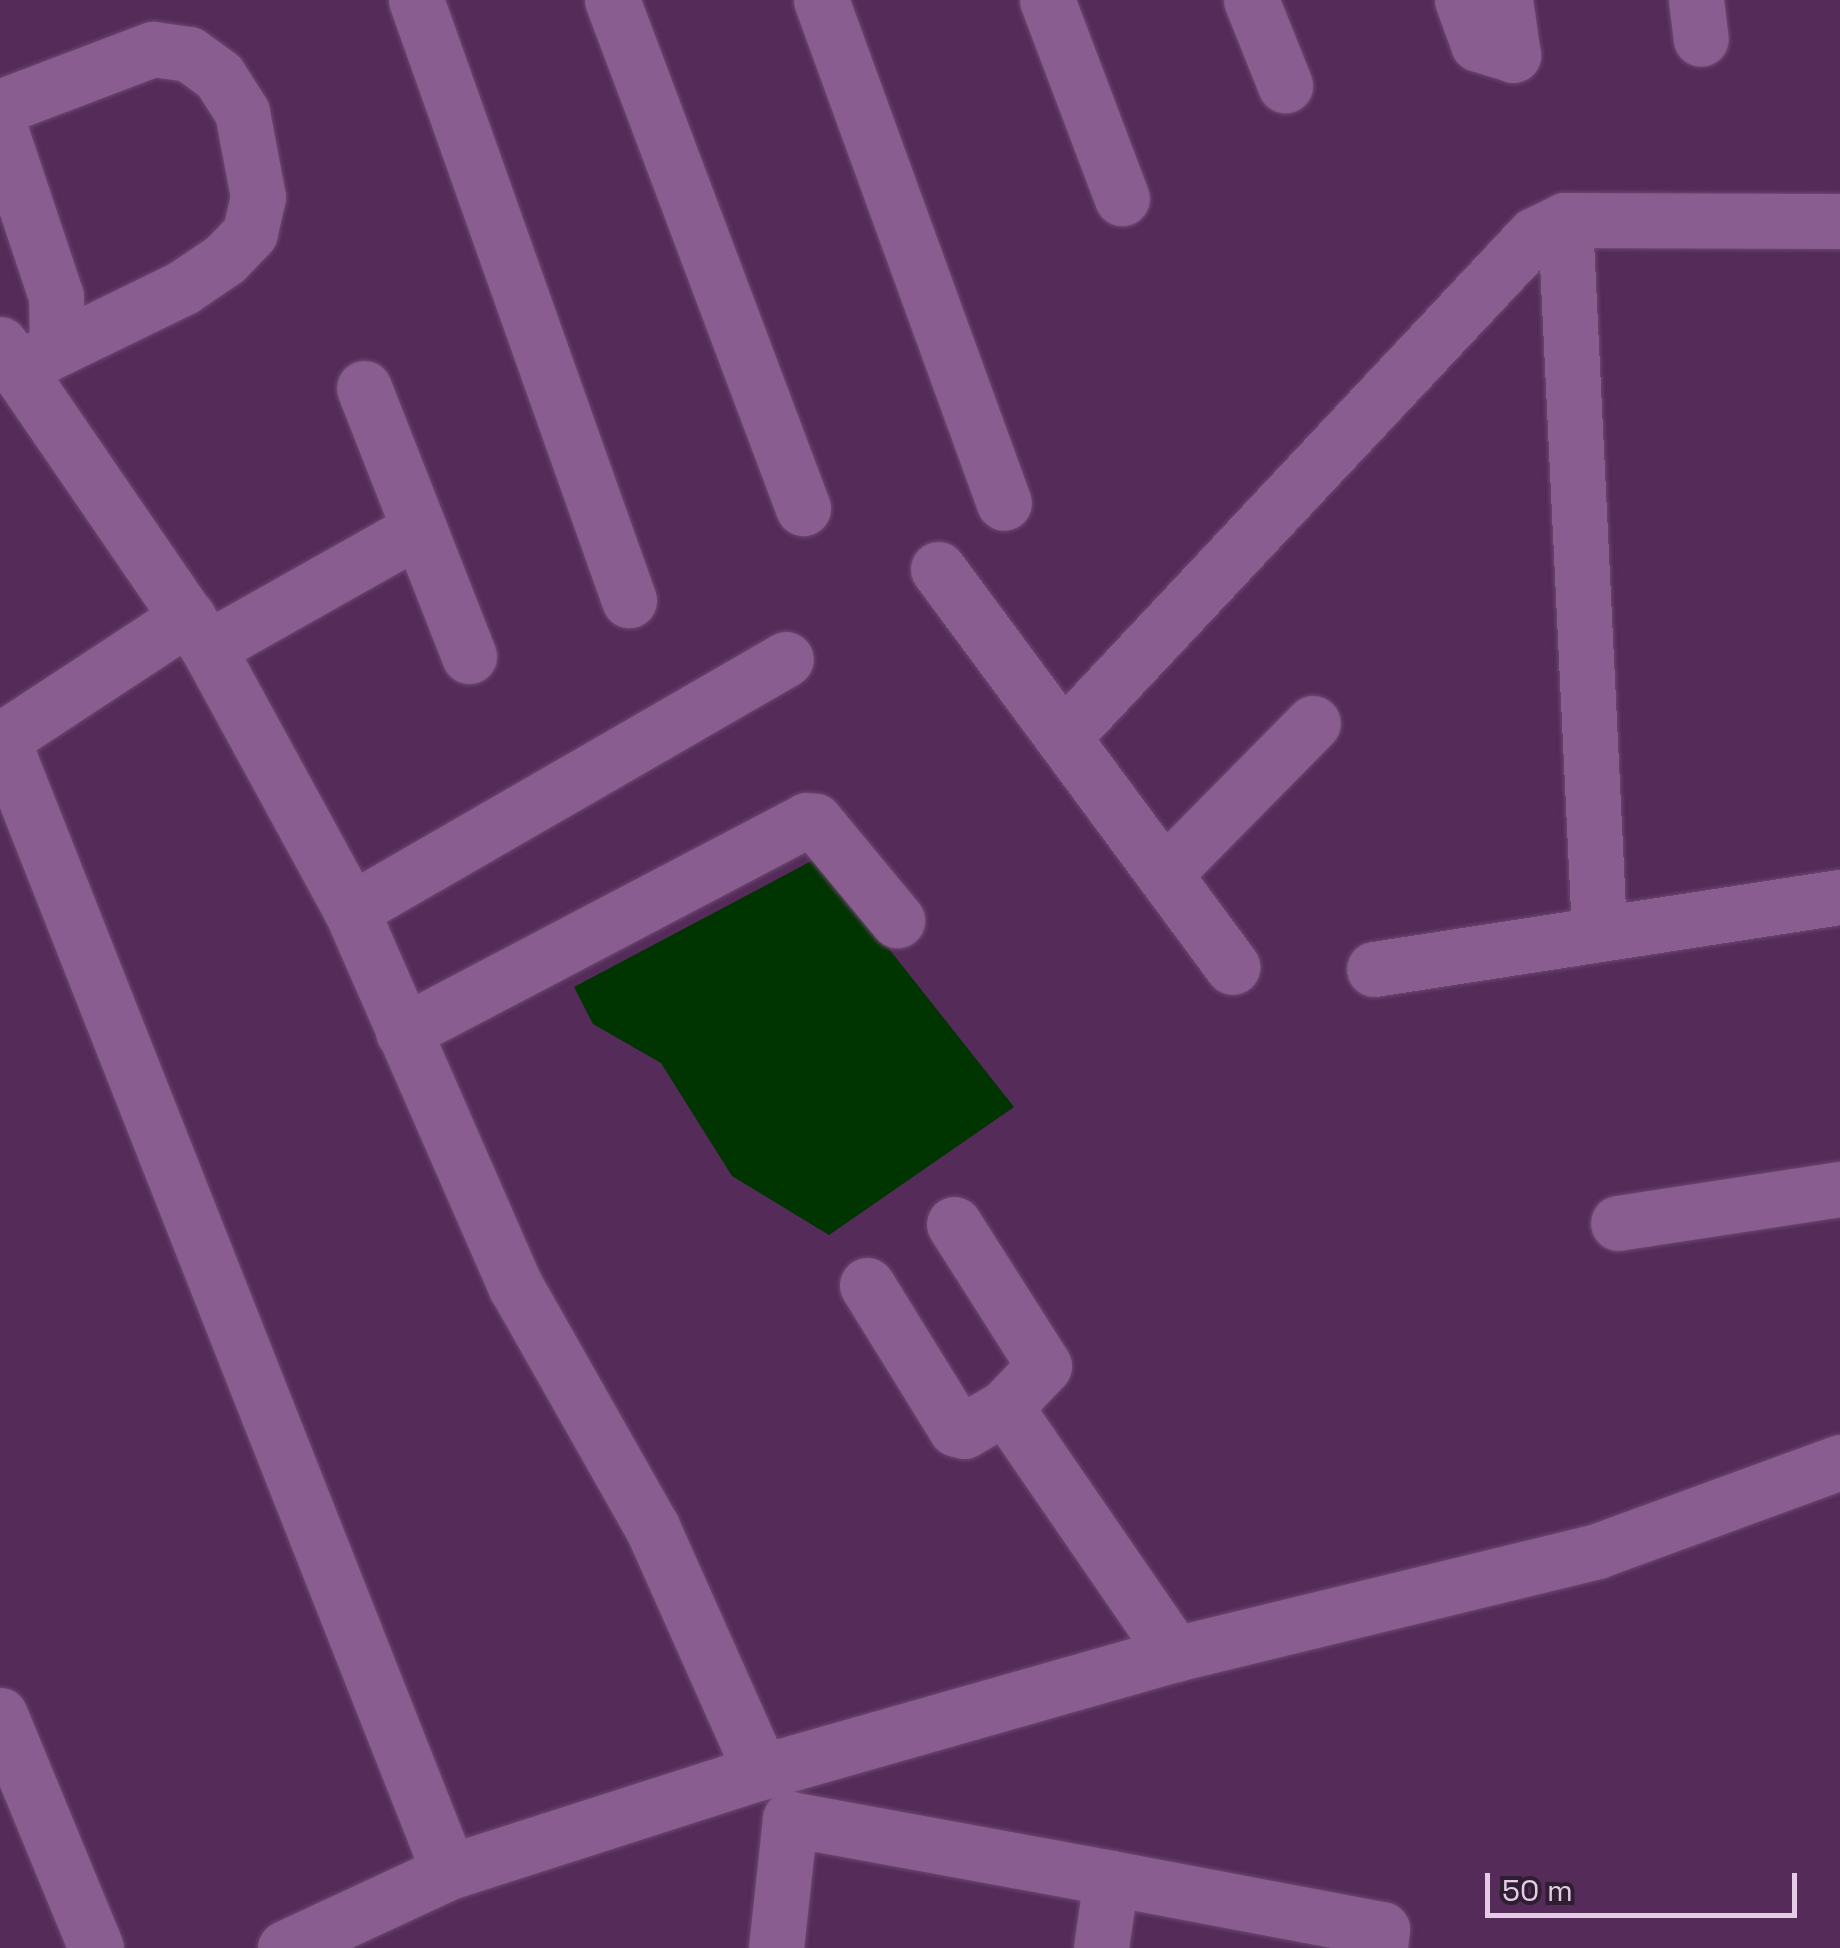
<!DOCTYPE html>
<style>
body{margin:0}
#map{position:relative;width:1840px;height:1948px;overflow:hidden;background:#542b59;font-family:"Space Grotesk",sans-serif}
div>[style]{position:absolute}
.water>*{inset:0;background:#003401}
.roads{filter:drop-shadow(0 0 2px #6c4870) drop-shadow(0 0 2px #6c4870)}
.minor>*{height:55px;margin:-27.5px;padding:0 27.5px;transform-origin:27.5px;border-radius:27.5px;background:#895d8f}
span{translate:-50% -50%;white-space:nowrap;text-align:center;line-height:1.15;-webkit-text-stroke:10px #2f1d32;paint-order:stroke}
.scale{position:absolute;left:1485px;top:1873px;width:312px;height:45px;box-sizing:border-box;border:5px solid #e4cbe6;border-top:0;padding-left:12px;font-size:30px;line-height:35px;white-space:nowrap;color:#e4cbe6;-webkit-text-stroke:8px #2f1d32;paint-order:stroke}
</style>
<div id="map">
<div class="water">
<i style="clip-path:polygon(817px 858px,1014px 1107px,829px 1235px,732px 1176px,661px 1063px,593px 1024px,574px 987px)"></i>
</div>
<div class="roads">
<div class="minor">
<i style="left:416px;top:0;width:637px;rotate:70.46deg"></i>
<i style="left:612px;top:0;width:543px;rotate:69.39deg"></i>
<i style="left:821px;top:0;width:535px;rotate:70.01deg"></i>
<i style="left:1047px;top:0;width:212px;rotate:69.3deg"></i>
<i style="left:1251px;top:0;width:92px;rotate:68.2deg"></i>
<i style="left:1462px;top:0;width:47px;rotate:70deg"></i>
<i style="left:1478px;top:44px;width:37px;rotate:17deg"></i>
<i style="left:1513px;top:55px;width:56px;rotate:-98.3deg"></i>
<i style="left:1696px;top:0;width:39px;rotate:83deg"></i>
<i style="left:0;top:107px;width:164px;rotate:-20.8deg"></i>
<i style="left:153px;top:49px;width:36px;rotate:8deg"></i>
<i style="left:189px;top:54px;width:37px;rotate:36deg"></i>
<i style="left:219px;top:76px;width:43px;rotate:57.4deg"></i>
<i style="left:242px;top:112px;width:86px;rotate:79.3deg"></i>
<i style="left:258px;top:197px;width:37px;rotate:103deg"></i>
<i style="left:250px;top:233px;width:36px;rotate:134deg"></i>
<i style="left:225px;top:259px;width:52px;rotate:146deg"></i>
<i style="left:182px;top:288px;width:185px;rotate:154deg"></i>
<i style="left:0;top:129px;width:176px;rotate:71.5deg"></i>
<i style="left:56px;top:296px;width:47px;rotate:88.8deg"></i>
<i style="left:1565px;top:220px;width:712px;rotate:87.26deg"></i>
<i style="left:0;top:344px;width:368px;rotate:55.6deg"></i>
<i style="left:208px;top:648px;width:298px;rotate:61.4deg"></i>
<i style="left:351px;top:910px;width:412px;rotate:66.4deg"></i>
<i style="left:516px;top:1287px;width:276px;rotate:60.5deg"></i>
<i style="left:652px;top:1527px;width:268px;rotate:66deg"></i>
<i style="left:364px;top:388px;width:288px;rotate:68.6deg"></i>
<i style="left:938px;top:569px;width:495px;rotate:53.5deg"></i>
<i style="left:188px;top:617px;width:222px;rotate:146.7deg"></i>
<i style="left:2px;top:739px;width:1218px;rotate:68.47deg"></i>
<i style="left:208px;top:648px;width:242px;rotate:-29.4deg"></i>
<i style="left:1063px;top:737px;width:688px;rotate:-46.82deg"></i>
<i style="left:1534px;top:235px;width:34px;rotate:-26deg"></i>
<i style="left:1565px;top:220px;width:275px;rotate:0.2deg"></i>
<i style="left:1164px;top:874px;width:212px;rotate:-45.4deg"></i>
<i style="left:351px;top:910px;width:502px;rotate:-29.99deg"></i>
<i style="left:1374px;top:969px;width:472px;rotate:-8.8deg"></i>
<i style="left:403px;top:1032px;width:455px;rotate:-27.7deg"></i>
<i style="left:806px;top:820px;width:9px;rotate:6deg"></i>
<i style="left:815px;top:821px;width:129px;rotate:50.4deg"></i>
<i style="left:1618px;top:1223px;width:225px;rotate:-8.7deg"></i>
<i style="left:954px;top:1224px;width:168px;rotate:57.6deg"></i>
<i style="left:1044px;top:1366px;width:57px;rotate:133.6deg"></i>
<i style="left:867px;top:1285px;width:169px;rotate:58.3deg"></i>
<i style="left:956px;top:1429px;width:8px;rotate:14deg"></i>
<i style="left:964px;top:1431px;width:48px;rotate:-30.3deg"></i>
<i style="left:1005px;top:1407px;width:300px;rotate:55.5deg"></i>
<i style="left:0;top:1715px;width:252px;rotate:67.6deg"></i>
<i style="left:285px;top:1948px;width:181px;rotate:-24.9deg"></i>
<i style="left:449px;top:1872px;width:328px;rotate:-17.8deg"></i>
<i style="left:761px;top:1772px;width:430px;rotate:-15.9deg"></i>
<i style="left:1175px;top:1654px;width:434px;rotate:-13.7deg"></i>
<i style="left:1597px;top:1551px;width:259px;rotate:-20.1deg"></i>
<i style="left:776px;top:1948px;width:130px;rotate:-83.8deg"></i>
<i style="left:790px;top:1819px;width:326px;rotate:10.4deg"></i>
<i style="left:1101px;top:1948px;width:71px;rotate:-81.9deg"></i>
<i style="left:1111px;top:1878px;width:276px;rotate:10.7deg"></i>
<i style="left:1382px;top:1929px;width:19px;rotate:96deg"></i>
</div>
</div>
<div class="scale">50 m</div>
</div>
